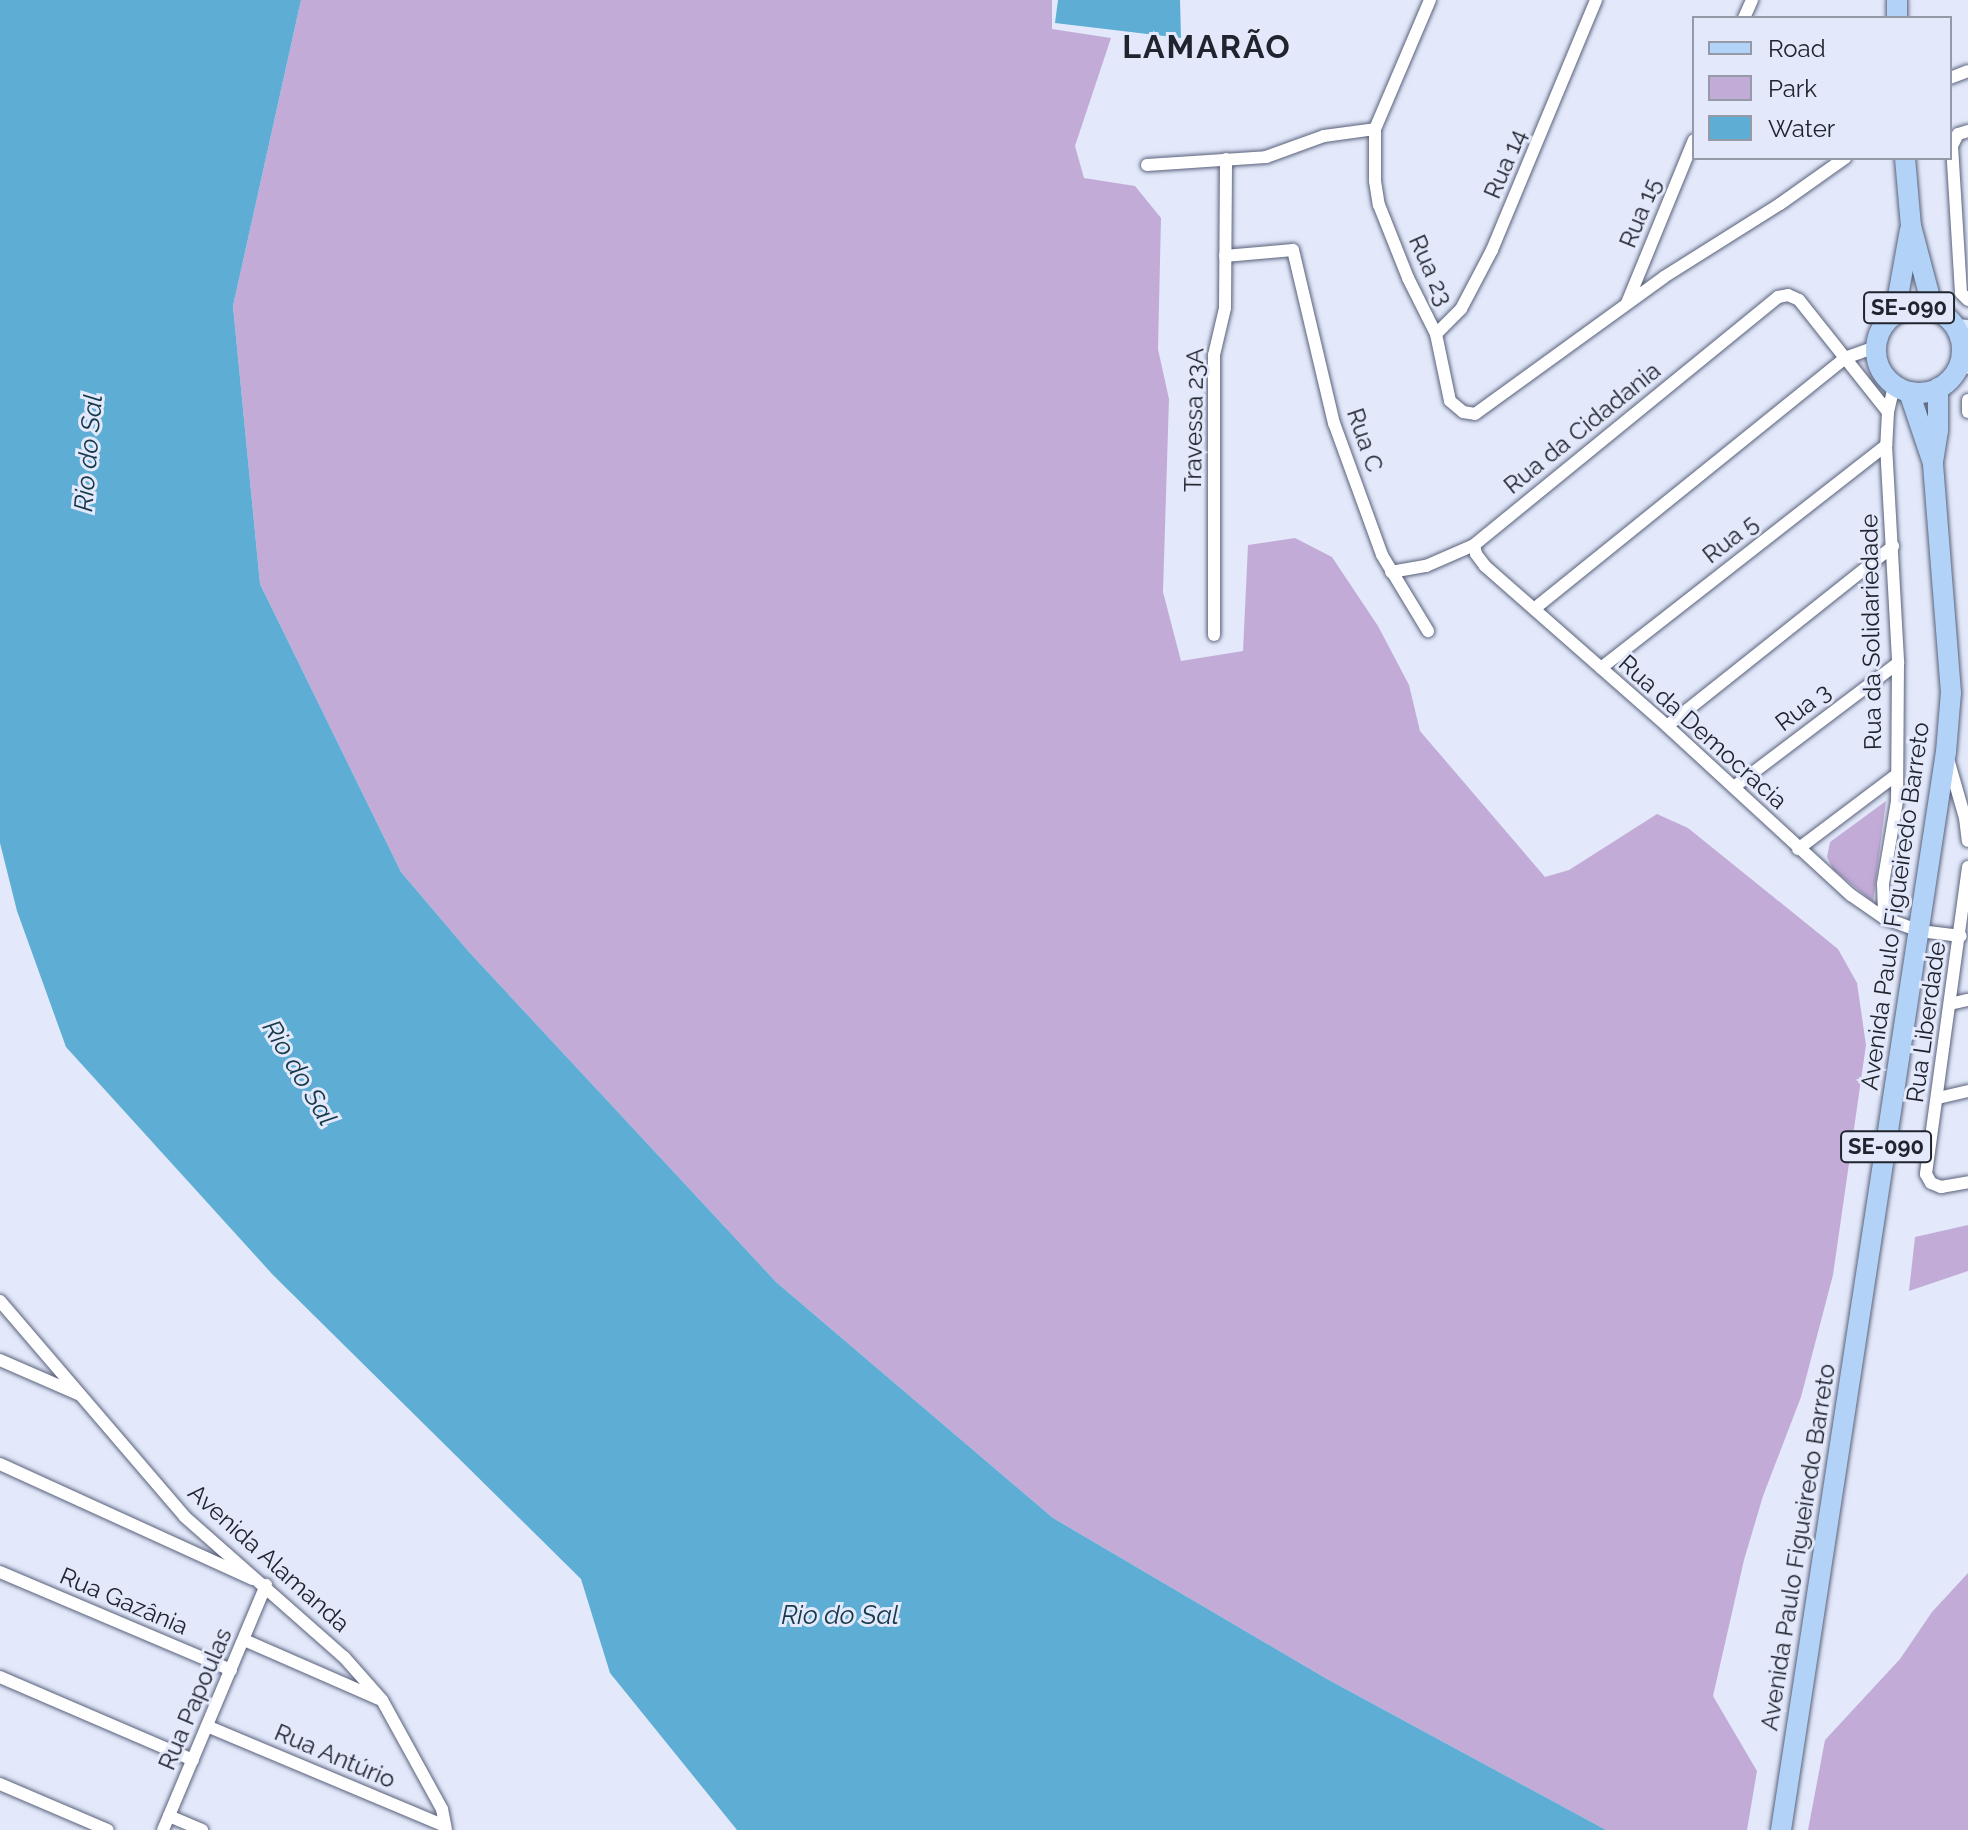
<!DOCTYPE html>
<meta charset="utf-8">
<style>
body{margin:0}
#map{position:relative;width:1968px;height:1830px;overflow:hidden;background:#e3e9fb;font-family:Raleway,sans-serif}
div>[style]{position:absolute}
.green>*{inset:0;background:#c2acd7}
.water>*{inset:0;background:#5dadd5}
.roads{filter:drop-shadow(0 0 2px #59617a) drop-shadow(0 0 2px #59617a)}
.minor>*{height:12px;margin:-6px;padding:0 6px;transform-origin:6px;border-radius:6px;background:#fff}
.secondary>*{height:18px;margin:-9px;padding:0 9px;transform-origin:9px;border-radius:9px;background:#d8e9fb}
.primary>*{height:20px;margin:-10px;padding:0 10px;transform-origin:10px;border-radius:10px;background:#b2d3f7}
.primary>.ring{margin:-10px;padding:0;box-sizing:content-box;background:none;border:20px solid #b2d3f7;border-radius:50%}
span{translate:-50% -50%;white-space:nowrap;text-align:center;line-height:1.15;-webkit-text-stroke:6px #e3e9fb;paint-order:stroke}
.shield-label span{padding:2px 6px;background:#e3e9fb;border:2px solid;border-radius:6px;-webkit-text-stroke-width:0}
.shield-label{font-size:22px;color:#20242e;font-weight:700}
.street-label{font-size:24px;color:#20242e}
.water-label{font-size:26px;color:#15394a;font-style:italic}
.district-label{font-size:32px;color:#20242e;font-weight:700;letter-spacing:2px}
.legend{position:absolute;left:1692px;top:16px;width:260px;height:144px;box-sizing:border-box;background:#e3e9fb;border:2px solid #959aa9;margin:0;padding:10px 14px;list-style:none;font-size:24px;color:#20242e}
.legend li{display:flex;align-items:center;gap:16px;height:40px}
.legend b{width:40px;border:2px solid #959aa9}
</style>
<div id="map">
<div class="green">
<i style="clip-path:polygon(301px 0,1052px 0,1052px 29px,1111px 38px,1075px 146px,1084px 178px,1135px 186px,1161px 218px,1158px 349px,1169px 399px,1163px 592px,1181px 661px,1243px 651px,1248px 545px,1295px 538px,1332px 557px,1378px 626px,1409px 685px,1420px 731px,1545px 877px,1569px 870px,1657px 814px,1688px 828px,1838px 949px,1857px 983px,1866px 1045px,1833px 1275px,1801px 1397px,1763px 1496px,1744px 1560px,1713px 1696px,1757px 1771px,1747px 1830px,1606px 1830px,1327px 1679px,1053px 1518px,776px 1282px,469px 952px,401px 872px,260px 584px,233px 306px)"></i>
<i style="clip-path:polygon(1886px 801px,1873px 902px,1833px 869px,1827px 857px,1830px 842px)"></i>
<i style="clip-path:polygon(1968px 1225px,1968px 1271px,1909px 1291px,1915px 1237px)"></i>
<i style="clip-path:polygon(1968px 1573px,1968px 1830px,1808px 1830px,1825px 1740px,1900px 1659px,1932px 1612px)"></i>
</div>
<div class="water">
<i style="clip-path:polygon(0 0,301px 0,233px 306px,260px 584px,401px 872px,469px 952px,776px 1282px,1053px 1518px,1327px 1679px,1606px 1830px,737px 1830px,610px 1673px,581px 1579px,273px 1275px,66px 1047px,17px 911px,0 843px)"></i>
<i style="clip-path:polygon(1058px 0,1180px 0,1181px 38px,1055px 23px)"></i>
</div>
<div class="roads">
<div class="minor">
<i style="left:1430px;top:0;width:140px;rotate:113.1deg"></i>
<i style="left:1375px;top:129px;width:52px;rotate:90deg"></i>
<i style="left:1375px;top:181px;width:24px;rotate:81deg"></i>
<i style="left:1379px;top:205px;width:79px;rotate:68.3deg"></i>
<i style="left:1408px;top:278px;width:63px;rotate:63.4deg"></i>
<i style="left:1436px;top:334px;width:68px;rotate:78.2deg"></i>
<i style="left:1450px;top:401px;width:17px;rotate:40deg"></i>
<i style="left:1463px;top:412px;width:12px;rotate:9deg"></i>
<i style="left:1475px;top:414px;width:233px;rotate:-35.9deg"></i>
<i style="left:1664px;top:277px;width:137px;rotate:-32.2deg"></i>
<i style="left:1780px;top:204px;width:80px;rotate:-35.3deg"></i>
<i style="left:1744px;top:18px;width:20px;rotate:-66deg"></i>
<i style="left:1950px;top:78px;width:19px;rotate:-21deg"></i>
<i style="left:1968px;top:131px;width:10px;rotate:163deg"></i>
<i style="left:1958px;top:134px;width:13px;rotate:117deg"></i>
<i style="left:1952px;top:146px;width:147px;rotate:86.5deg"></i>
<i style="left:1961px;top:293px;width:10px;rotate:45deg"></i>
<i style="left:1147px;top:165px;width:119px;rotate:-3.8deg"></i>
<i style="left:1266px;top:157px;width:62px;rotate:-19.9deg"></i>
<i style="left:1324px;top:136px;width:51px;rotate:-7.8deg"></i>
<i style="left:1225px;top:256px;width:68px;rotate:-5deg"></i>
<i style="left:1293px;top:250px;width:178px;rotate:76.7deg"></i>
<i style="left:1334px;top:423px;width:140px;rotate:70deg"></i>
<i style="left:1382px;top:555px;width:89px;rotate:58.8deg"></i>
<i style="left:1627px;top:303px;width:176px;rotate:-67.7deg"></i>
<i style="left:1436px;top:334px;width:35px;rotate:-45deg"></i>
<i style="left:1461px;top:309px;width:67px;rotate:-62.3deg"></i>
<i style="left:1492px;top:250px;width:271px;rotate:-67.4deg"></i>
<i style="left:1968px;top:400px;width:12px;rotate:90deg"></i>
<i style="left:1888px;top:412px;width:26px;rotate:-77deg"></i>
<i style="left:1474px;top:545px;width:9px;rotate:77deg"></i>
<i style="left:1476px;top:554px;width:15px;rotate:53deg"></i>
<i style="left:1485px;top:566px;width:242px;rotate:41.3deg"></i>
<i style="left:1667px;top:726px;width:250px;rotate:42.6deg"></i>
<i style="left:1851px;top:895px;width:40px;rotate:34.9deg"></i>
<i style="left:1884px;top:918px;width:38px;rotate:20deg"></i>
<i style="left:1920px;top:931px;width:41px;rotate:7deg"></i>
<i style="left:1391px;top:572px;width:36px;rotate:-10deg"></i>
<i style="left:1426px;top:566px;width:52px;rotate:-23.6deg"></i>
<i style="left:1474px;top:545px;width:392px;rotate:-39.2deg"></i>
<i style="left:1778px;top:297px;width:10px;rotate:-11deg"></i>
<i style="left:1788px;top:295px;width:12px;rotate:24deg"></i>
<i style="left:1799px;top:300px;width:143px;rotate:51.5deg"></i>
<i style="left:1888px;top:412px;width:33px;rotate:93deg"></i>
<i style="left:1886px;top:445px;width:218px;rotate:86.8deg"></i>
<i style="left:1898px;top:663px;width:138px;rotate:90.4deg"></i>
<i style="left:1897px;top:801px;width:84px;rotate:99.6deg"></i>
<i style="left:1883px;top:884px;width:34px;rotate:88deg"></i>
<i style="left:1534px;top:609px;width:400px;rotate:-38.9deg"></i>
<i style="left:1845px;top:358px;width:32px;rotate:-20deg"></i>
<i style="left:1214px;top:635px;width:280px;rotate:-90deg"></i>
<i style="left:1214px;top:355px;width:48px;rotate:-76.8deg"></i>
<i style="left:1225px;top:308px;width:149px;rotate:-89.6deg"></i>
<i style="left:1601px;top:668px;width:362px;rotate:-38deg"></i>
<i style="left:1667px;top:726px;width:289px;rotate:-38.5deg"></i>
<i style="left:1948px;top:759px;width:61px;rotate:73.9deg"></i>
<i style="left:1965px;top:818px;width:23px;rotate:83deg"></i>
<i style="left:1734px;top:787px;width:206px;rotate:-37.1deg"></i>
<i style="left:1798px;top:849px;width:121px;rotate:-37deg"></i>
<i style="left:1968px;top:867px;width:310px;rotate:97.8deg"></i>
<i style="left:1926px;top:1174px;width:10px;rotate:61deg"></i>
<i style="left:1931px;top:1183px;width:11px;rotate:22deg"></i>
<i style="left:1941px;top:1187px;width:27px;rotate:-10deg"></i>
<i style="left:1950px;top:1004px;width:18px;rotate:-13deg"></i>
<i style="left:1938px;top:1098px;width:31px;rotate:-13deg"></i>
<i style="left:0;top:1301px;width:284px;rotate:49.4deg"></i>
<i style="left:185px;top:1517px;width:212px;rotate:41.4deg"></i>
<i style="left:344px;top:1657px;width:57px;rotate:48.5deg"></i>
<i style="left:382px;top:1700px;width:124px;rotate:61.2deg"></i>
<i style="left:442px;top:1809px;width:21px;rotate:79deg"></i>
<i style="left:0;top:1360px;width:87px;rotate:23.6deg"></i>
<i style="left:0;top:1464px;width:277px;rotate:24.5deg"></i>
<i style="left:0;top:1572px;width:251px;rotate:23deg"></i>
<i style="left:244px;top:1640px;width:147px;rotate:23.6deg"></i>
<i style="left:0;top:1677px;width:210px;rotate:23.3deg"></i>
<i style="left:207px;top:1726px;width:258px;rotate:22.8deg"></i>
<i style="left:0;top:1784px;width:117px;rotate:23.1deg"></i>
<i style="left:169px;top:1816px;width:36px;rotate:23deg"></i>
<i style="left:163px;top:1830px;width:266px;rotate:-67.2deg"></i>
</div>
<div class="secondary">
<i style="left:1956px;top:328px;width:12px;rotate:5deg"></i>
<i style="left:1959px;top:367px;width:9px;rotate:-18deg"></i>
</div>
<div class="primary">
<i style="left:1897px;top:18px;width:18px;rotate:-90deg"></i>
<i style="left:1905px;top:158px;width:68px;rotate:85deg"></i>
<i style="left:1911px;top:226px;width:86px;rotate:75.2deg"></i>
<i class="ring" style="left:1876px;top:307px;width:66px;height:66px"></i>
<i style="left:1895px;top:313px;width:84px;rotate:-79.8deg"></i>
<i style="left:1909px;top:392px;width:72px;rotate:71.3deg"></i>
<i style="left:1781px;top:1830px;width:1091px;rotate:-81.3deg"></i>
<i style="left:1946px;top:752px;width:59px;rotate:-85.2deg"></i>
<i style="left:1951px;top:693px;width:232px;rotate:-94.5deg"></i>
<i style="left:1933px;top:462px;width:32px;rotate:-81deg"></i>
<i style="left:1938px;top:430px;width:42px;rotate:-90deg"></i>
</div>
</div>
<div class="shield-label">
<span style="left:1909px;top:308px">SE-090</span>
<span style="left:1886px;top:1147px">SE-090</span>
</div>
<div class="street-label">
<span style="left:1505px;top:164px;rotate:-67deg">Rua 14</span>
<span style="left:1640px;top:213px;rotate:-68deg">Rua 15</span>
<span style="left:1431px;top:270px;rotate:66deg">Rua 23</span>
<span style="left:1194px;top:420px;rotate:-89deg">Travessa 23A</span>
<span style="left:1582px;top:428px;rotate:-39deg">Rua da Cidadania</span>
<span style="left:1365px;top:440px;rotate:71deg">Rua C</span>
<span style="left:1730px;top:539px;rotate:-38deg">Rua 5</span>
<span style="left:1871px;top:632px;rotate:-91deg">Rua da Solidariedade</span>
<span style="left:1803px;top:707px;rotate:-37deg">Rua 3</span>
<span style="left:1703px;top:732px;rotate:42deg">Rua da Democracia</span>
<span style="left:1895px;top:906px;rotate:-82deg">Avenida Paulo Figueiredo Barreto</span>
<span style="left:1926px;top:1022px;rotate:-82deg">Rua Liberdade</span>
<span style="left:1798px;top:1547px;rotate:-81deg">Avenida Paulo Figueiredo Barreto</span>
<span style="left:269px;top:1558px;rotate:42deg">Avenida Alamanda</span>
<span style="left:124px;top:1601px;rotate:23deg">Rua Gazânia</span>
<span style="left:195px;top:1699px;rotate:-67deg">Rua Papoulas</span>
<span style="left:335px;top:1756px;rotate:23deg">Rua Antúrio</span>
</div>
<div class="water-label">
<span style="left:89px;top:453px;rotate:-85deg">Rio do Sal</span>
<span style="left:299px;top:1073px;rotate:59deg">Rio do Sal</span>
<span style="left:840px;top:1616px">Rio do Sal</span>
</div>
<div class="district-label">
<span style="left:1207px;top:47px">LAMARÃO</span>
</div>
<ul class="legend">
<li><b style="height:10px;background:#b2d3f7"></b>Road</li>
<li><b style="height:22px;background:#c2acd7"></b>Park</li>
<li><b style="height:22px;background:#5dadd5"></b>Water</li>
</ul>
</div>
